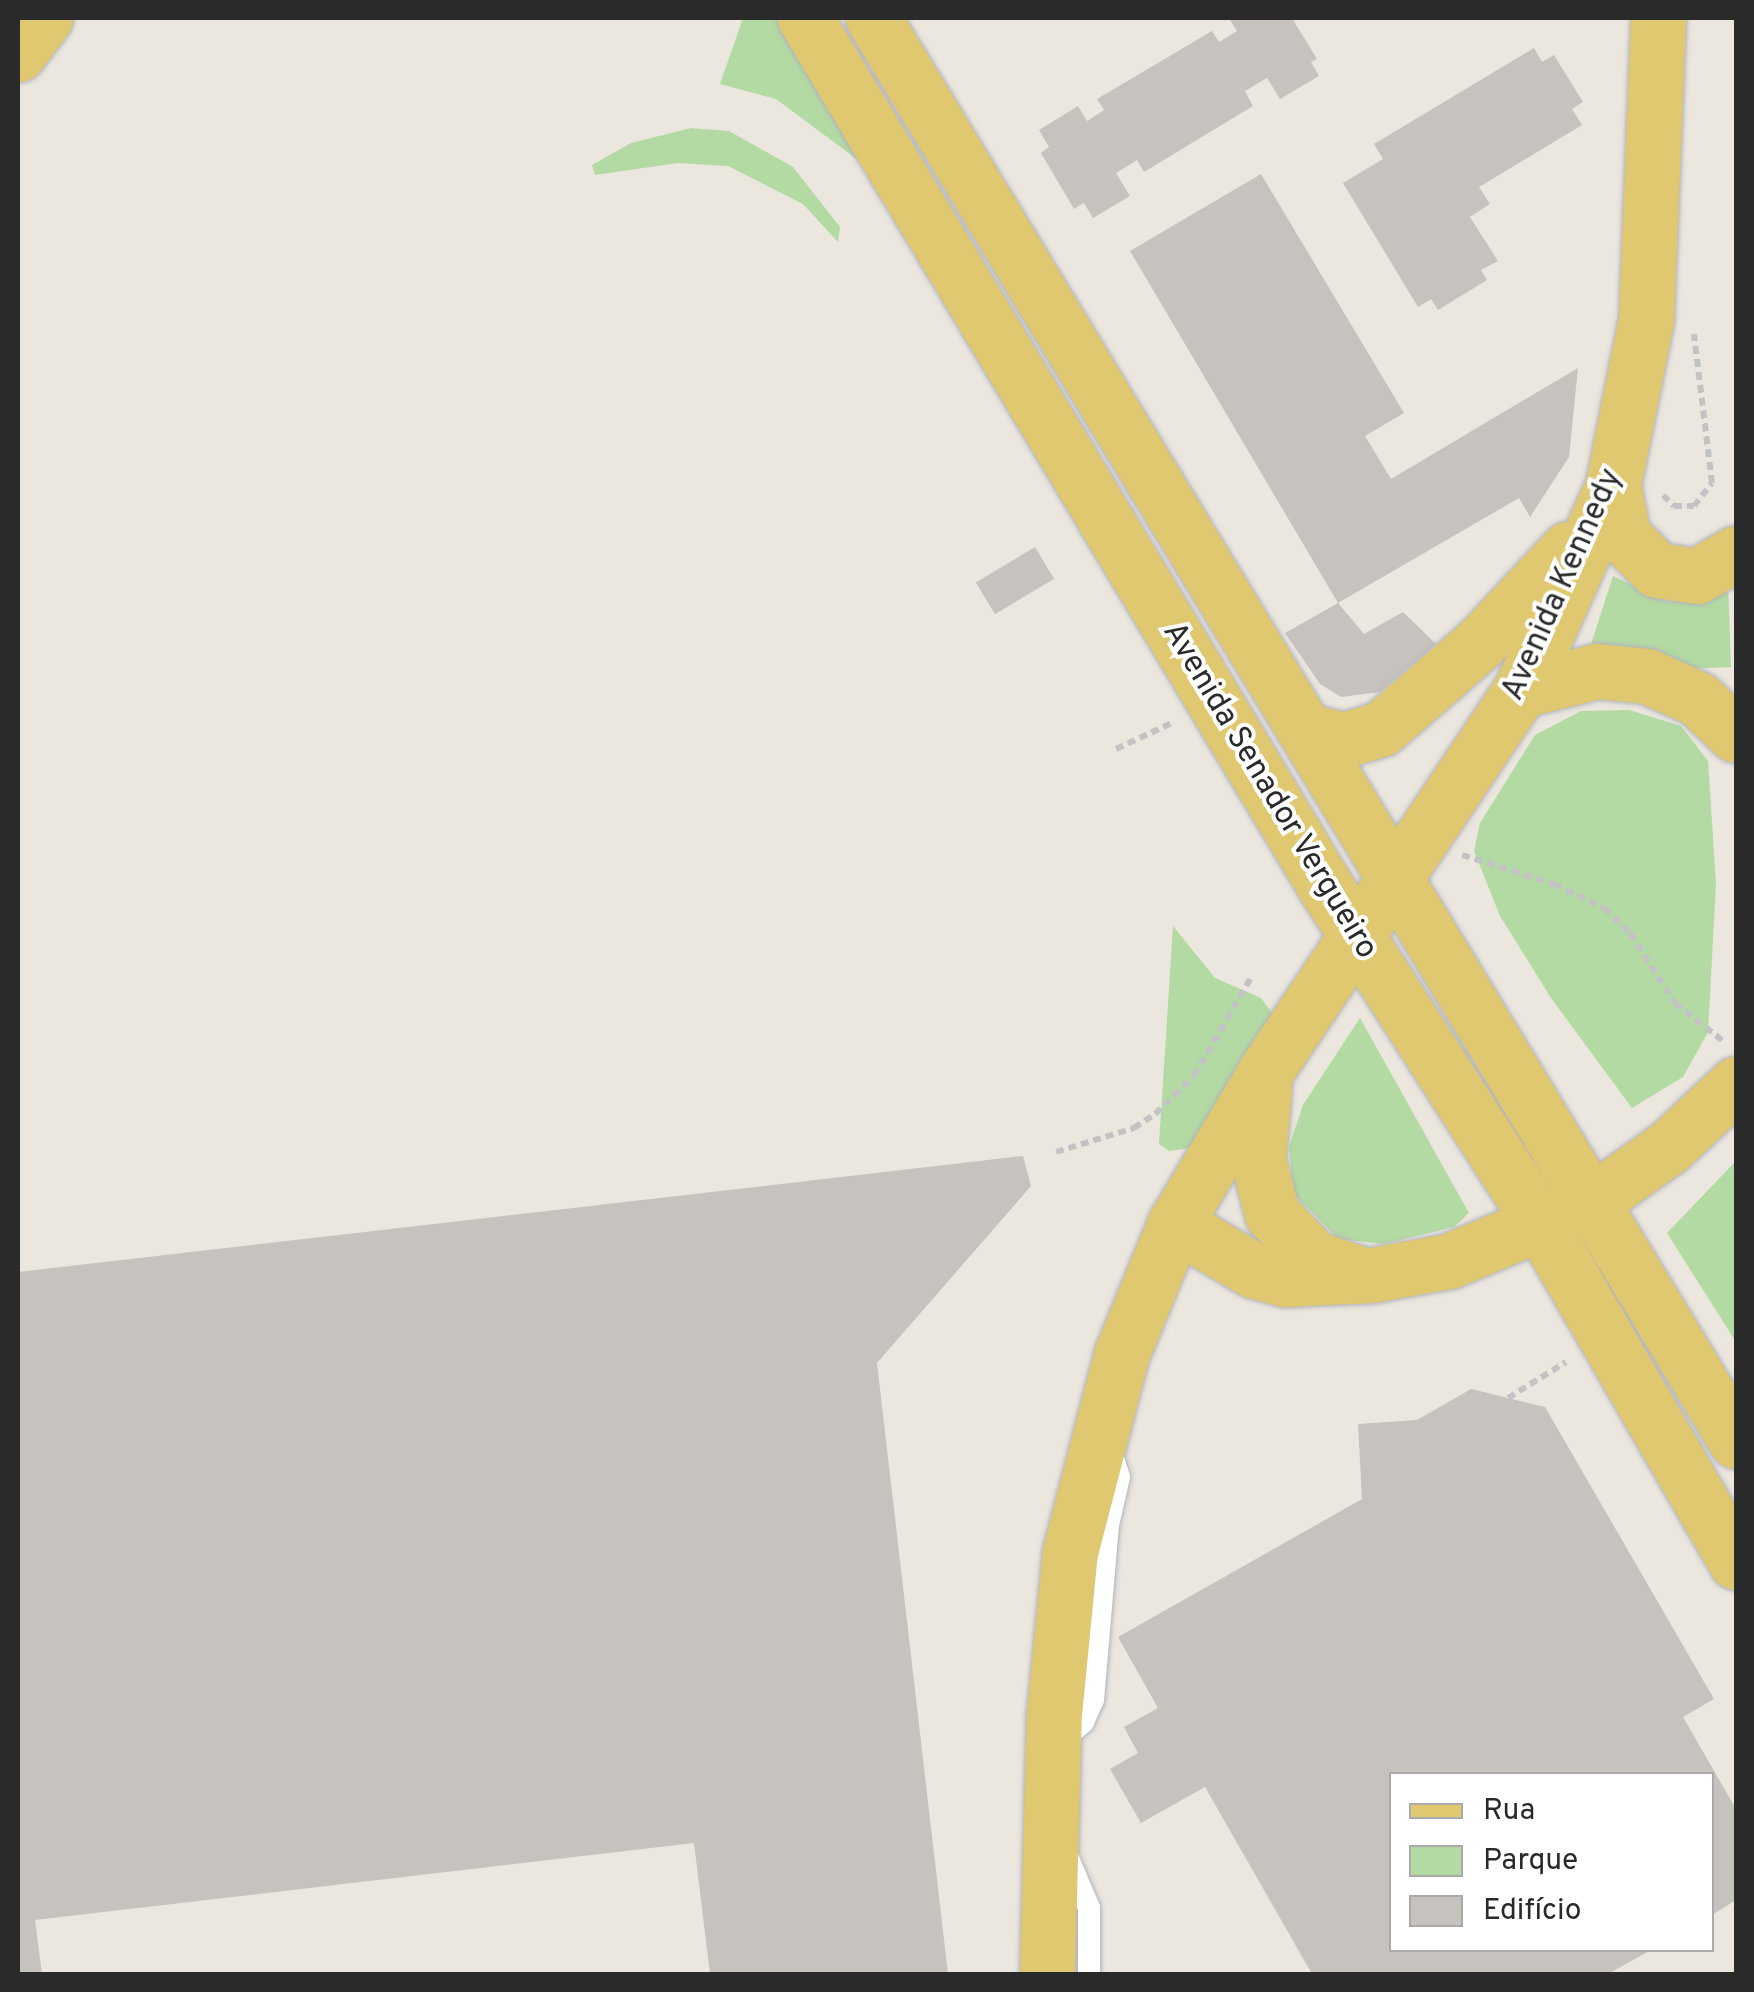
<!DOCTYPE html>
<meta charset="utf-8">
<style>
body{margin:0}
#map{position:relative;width:1754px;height:1992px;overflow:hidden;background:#ebe6de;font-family:Overpass,sans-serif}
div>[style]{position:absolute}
.green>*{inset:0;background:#b3daa2}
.building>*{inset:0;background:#c6c2bd;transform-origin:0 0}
.path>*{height:6px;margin-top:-3px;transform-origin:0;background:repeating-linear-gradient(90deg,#c3c3c3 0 8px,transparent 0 13px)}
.roads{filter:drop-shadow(0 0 2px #b2b4bc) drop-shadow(0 0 2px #b2b4bc)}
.lane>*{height:22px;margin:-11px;padding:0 11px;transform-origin:11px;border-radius:11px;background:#fff}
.primary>*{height:55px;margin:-27.5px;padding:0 27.5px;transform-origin:27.5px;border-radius:27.5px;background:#dfc86f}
span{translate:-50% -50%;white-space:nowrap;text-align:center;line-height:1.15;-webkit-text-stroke:8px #fff;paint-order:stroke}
.street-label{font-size:32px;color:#2a2a2a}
.frame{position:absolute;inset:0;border:20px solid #2a2a2a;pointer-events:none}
.legend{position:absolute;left:1389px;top:1772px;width:325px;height:180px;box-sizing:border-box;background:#fff;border:2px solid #aaa;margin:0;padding:12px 18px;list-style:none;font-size:30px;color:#2a2a2a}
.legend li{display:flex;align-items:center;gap:20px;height:50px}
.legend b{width:50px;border:2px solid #aaa}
</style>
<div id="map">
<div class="green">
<i style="clip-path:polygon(743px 18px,779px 18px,870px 169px,776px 99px,720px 84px)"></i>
<i style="clip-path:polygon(691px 128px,729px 131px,793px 167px,840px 227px,838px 242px,803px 204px,728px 166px,678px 163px,595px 175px,592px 165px,631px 143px)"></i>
<i style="clip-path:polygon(1613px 576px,1666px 601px,1686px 601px,1728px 582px,1731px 667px,1686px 669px,1591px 644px)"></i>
<i style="clip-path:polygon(1629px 710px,1681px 726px,1708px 761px,1716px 884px,1708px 1032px,1683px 1077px,1632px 1108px,1551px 998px,1500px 916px,1474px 851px,1480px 823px,1535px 735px,1581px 711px)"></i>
<i style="clip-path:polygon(1173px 926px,1215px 978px,1261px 998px,1275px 1017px,1192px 1148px,1169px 1151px,1159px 1144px)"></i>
<i style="clip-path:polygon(1360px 1018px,1469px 1213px,1454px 1227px,1384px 1244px,1338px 1239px,1293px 1193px,1289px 1147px,1303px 1105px)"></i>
<i style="clip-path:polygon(1736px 1161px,1736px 1342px,1667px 1233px)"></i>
</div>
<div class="building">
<i style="clip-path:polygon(1229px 18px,1292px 18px,1317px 59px,1311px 62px,1319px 76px,1280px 99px,1267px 78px,1245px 91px,1253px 106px,1144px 172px,1137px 160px,1116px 173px,1130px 196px,1093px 218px,1084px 203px,1074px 209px,1041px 153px,1049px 147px,1039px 130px,1078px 106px,1087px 121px,1104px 110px,1097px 99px,1212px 31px,1219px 42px,1237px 31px)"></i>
<i style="clip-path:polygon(1534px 48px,1542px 62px,1554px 55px,1583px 102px,1572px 109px,1582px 125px,1479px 187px,1490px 204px,1470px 217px,1498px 261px,1481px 270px,1487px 280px,1438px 310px,1431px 299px,1418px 307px,1343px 183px,1383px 159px,1374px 144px)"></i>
<i style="clip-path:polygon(1261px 174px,1404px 413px,1365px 436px,1391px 479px,1578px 368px,1569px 457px,1530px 517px,1519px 498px,1338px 603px,1130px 251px)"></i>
<i style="left:1035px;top:547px;width:37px;height:69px;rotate:59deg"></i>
<i style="clip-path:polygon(1338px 603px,1364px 634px,1403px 612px,1436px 644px,1380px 692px,1341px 697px,1320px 684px,1285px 633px)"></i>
<i style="clip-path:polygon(1023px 1156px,1031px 1186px,877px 1363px,948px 1974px,710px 1974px,694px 1843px,35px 1920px,42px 1974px,18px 1974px,18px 1272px)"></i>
<i style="clip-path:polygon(1471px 1389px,1545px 1407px,1714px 1699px,1683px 1717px,1736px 1809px,1736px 1900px,1712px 1915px,1712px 1774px,1392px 1774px,1392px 1950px,1651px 1950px,1608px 1974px,1312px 1974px,1205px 1787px,1141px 1823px,1110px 1769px,1138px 1753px,1124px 1727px,1158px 1708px,1118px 1637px,1362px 1499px,1358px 1424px,1417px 1420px)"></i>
</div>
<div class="path">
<i style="left:1663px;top:495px;width:16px;rotate:45deg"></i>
<i style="left:1674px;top:506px;width:20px"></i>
<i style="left:1694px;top:506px;width:29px;rotate:-52deg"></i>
<i style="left:1712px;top:483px;width:150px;rotate:-96.9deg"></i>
<i style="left:1116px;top:749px;width:64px;rotate:-25deg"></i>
<i style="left:1462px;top:855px;width:96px;rotate:17.5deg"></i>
<i style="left:1554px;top:884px;width:55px;rotate:25.6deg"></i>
<i style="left:1604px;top:908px;width:36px;rotate:44deg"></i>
<i style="left:1630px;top:933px;width:83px;rotate:57.3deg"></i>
<i style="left:1675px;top:1003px;width:61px;rotate:38.4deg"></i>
<i style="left:1056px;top:1152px;width:82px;rotate:-17.1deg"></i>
<i style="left:1134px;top:1128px;width:25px;rotate:-34deg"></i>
<i style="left:1155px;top:1114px;width:54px;rotate:-44.3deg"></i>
<i style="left:1194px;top:1076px;width:116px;rotate:-59.9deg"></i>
<i style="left:1508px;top:1398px;width:68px;rotate:-31.8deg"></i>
</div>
<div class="roads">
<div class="lane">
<i style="left:1059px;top:1743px;width:32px;rotate:-41deg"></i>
<i style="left:1083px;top:1722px;width:24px;rotate:-66deg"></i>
<i style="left:1093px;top:1700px;width:176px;rotate:-85.1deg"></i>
<i style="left:1108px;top:1525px;width:49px;rotate:-77.1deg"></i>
<i style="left:1119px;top:1477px;width:32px;rotate:-108deg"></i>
<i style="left:1064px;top:1849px;width:64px;rotate:67deg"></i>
<i style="left:1089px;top:1908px;width:66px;rotate:90deg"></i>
</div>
<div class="primary">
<i style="left:805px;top:18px;width:1008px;rotate:59.08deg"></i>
<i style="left:1323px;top:883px;width:407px;rotate:57.4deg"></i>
<i style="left:1542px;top:1226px;width:388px;rotate:60deg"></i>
<i style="left:873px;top:18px;width:1664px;rotate:58.76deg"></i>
<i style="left:18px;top:54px;width:45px;rotate:-53.1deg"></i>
<i style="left:1613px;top:485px;width:52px;rotate:78.9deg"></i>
<i style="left:1623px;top:536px;width:48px;rotate:45deg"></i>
<i style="left:1657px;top:570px;width:40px;rotate:8.5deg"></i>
<i style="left:1697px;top:576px;width:45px;rotate:-30.5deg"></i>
<i style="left:1521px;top:690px;width:78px;rotate:-14deg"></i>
<i style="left:1597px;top:671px;width:50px;rotate:5.7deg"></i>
<i style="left:1647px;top:676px;width:56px;rotate:24.3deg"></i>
<i style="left:1698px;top:699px;width:52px;rotate:43.5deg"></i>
<i style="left:1306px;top:731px;width:39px;rotate:13deg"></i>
<i style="left:1344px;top:740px;width:39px;rotate:-17deg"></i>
<i style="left:1381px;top:729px;width:131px;rotate:-41deg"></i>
<i style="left:1480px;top:643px;width:129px;rotate:-46.9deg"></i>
<i style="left:1264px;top:1088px;width:72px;rotate:94.8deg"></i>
<i style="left:1258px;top:1160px;width:56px;rotate:75.5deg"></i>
<i style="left:1272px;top:1214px;width:61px;rotate:46.3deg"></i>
<i style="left:1314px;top:1258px;width:43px;rotate:18.9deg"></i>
<i style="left:1175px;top:1224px;width:91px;rotate:30.5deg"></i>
<i style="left:1253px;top:1270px;width:33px;rotate:16deg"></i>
<i style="left:1285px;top:1279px;width:87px;rotate:-2.6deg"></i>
<i style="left:1372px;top:1275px;width:78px;rotate:-10.3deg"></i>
<i style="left:1449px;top:1261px;width:154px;rotate:-22.6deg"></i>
<i style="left:1591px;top:1202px;width:97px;rotate:-35.3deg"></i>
<i style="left:1670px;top:1146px;width:91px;rotate:-43.2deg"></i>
<i style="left:1047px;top:1974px;width:260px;rotate:-88.5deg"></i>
<i style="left:1054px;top:1714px;width:163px;rotate:-84.4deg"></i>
<i style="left:1070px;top:1552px;width:206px;rotate:-75.4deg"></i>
<i style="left:1122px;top:1353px;width:139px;rotate:-67.7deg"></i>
<i style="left:1175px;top:1224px;width:184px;rotate:-59.3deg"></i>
<i style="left:1269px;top:1066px;width:453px;rotate:-56.2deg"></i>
<i style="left:1521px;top:690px;width:225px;rotate:-65.8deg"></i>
<i style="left:1613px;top:485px;width:168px;rotate:-78.7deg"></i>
<i style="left:1646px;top:320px;width:302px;rotate:-87.7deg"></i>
</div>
</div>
<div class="street-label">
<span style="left:1563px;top:585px;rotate:-66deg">Avenida Kennedy</span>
<span style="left:1269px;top:791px;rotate:59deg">Avenida Senador Vergueiro</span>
</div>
<div class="frame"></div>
<ul class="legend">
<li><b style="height:12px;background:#dfc86f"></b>Rua</li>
<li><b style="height:28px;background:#b3daa2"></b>Parque</li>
<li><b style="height:28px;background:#c6c2bd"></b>Edifício</li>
</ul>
</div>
